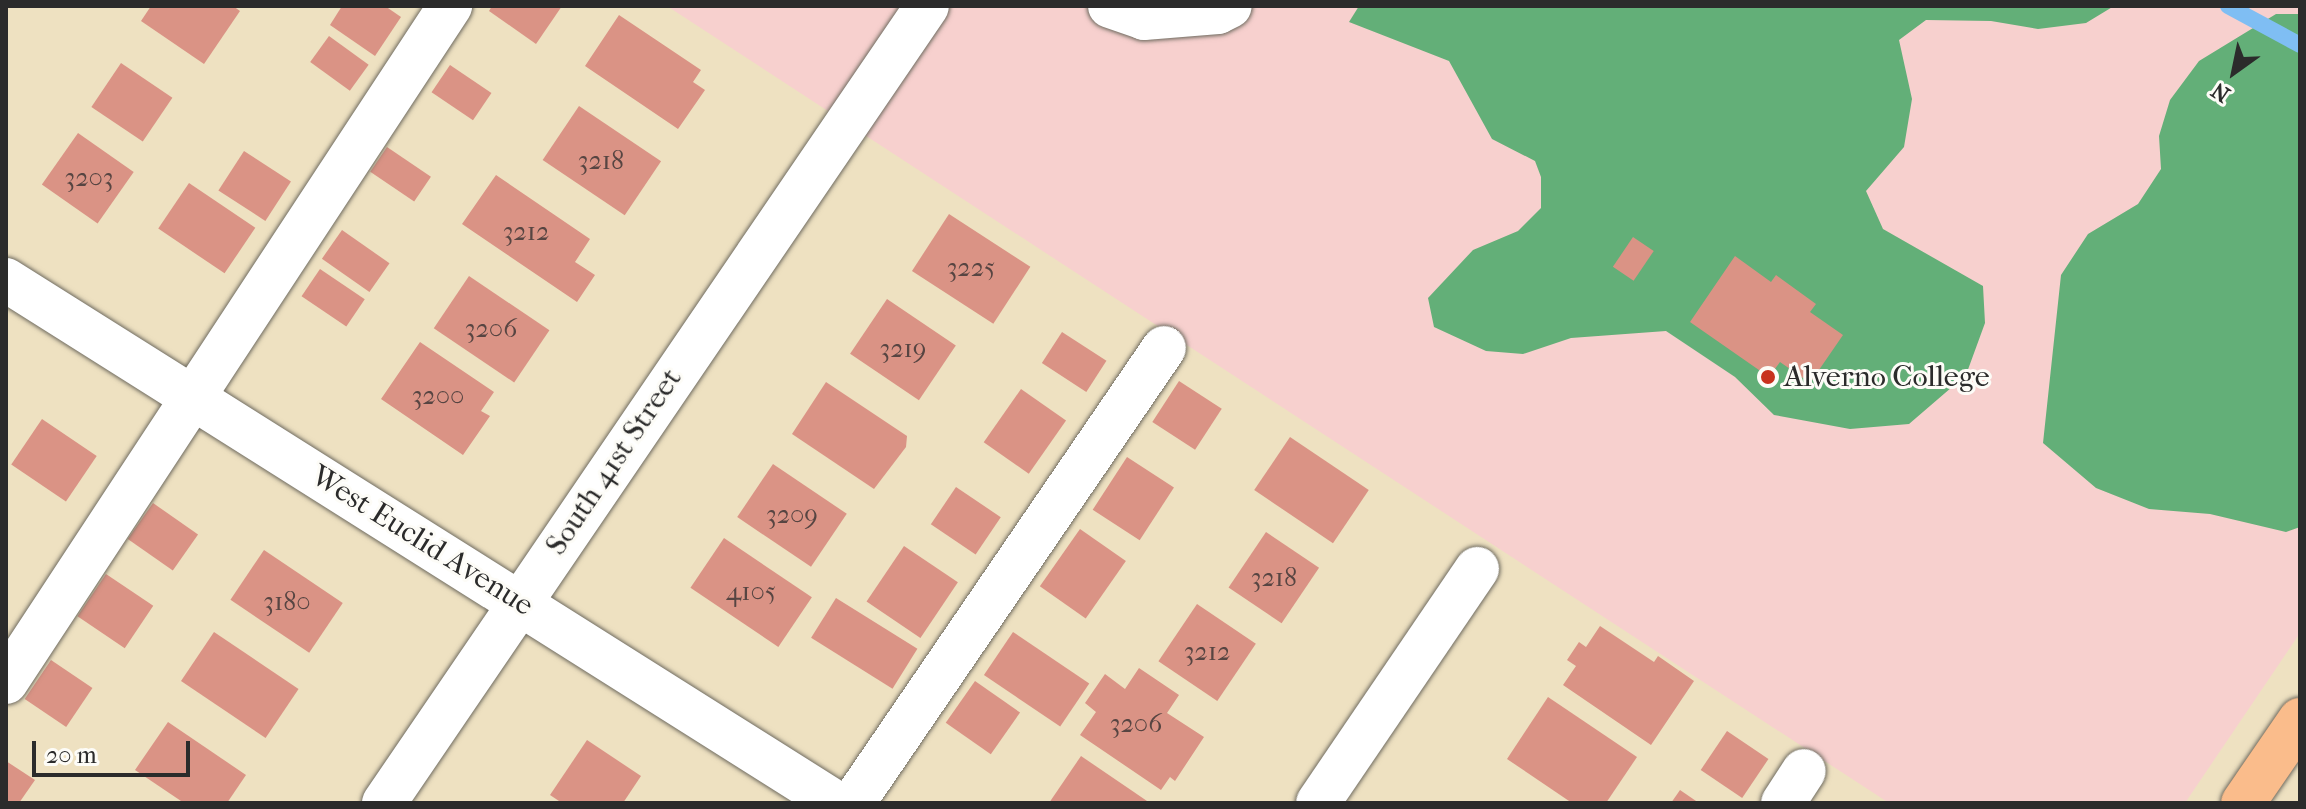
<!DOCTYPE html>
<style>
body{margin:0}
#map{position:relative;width:2306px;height:809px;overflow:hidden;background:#eee1c1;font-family:"IM FELL French Canon",serif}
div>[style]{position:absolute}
.built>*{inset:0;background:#f7d0ce}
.forest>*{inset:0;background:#63af78}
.stream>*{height:16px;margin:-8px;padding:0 8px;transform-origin:8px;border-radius:8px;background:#7fbef3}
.building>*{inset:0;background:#da9385;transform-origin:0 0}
.roads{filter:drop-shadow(0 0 2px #6f6b60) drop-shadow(0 0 2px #6f6b60)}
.minor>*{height:44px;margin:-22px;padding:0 22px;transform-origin:22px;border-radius:22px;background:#fff}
.major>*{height:44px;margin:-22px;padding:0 22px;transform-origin:22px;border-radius:22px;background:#fabc8b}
.dots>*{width:22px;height:22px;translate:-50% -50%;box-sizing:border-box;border:4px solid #fdfcf7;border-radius:50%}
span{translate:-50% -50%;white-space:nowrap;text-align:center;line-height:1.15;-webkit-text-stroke:6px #fdfcf7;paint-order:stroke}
.number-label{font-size:26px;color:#574542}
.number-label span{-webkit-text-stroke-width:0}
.poi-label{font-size:30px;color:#2b2b2b}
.left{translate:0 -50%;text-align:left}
.street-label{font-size:30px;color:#2b2b2b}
.frame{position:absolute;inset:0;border:8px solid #2b2b2b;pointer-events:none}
.north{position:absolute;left:2194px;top:32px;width:80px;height:80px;-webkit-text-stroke:6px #fdfcf7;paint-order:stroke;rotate:213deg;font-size:22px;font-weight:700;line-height:32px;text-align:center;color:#2b2b2b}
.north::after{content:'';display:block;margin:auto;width:28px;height:36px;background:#2b2b2b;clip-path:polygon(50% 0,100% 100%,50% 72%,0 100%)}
.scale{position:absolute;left:32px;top:741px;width:158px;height:36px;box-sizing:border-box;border:4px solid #2b2b2b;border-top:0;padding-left:10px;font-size:24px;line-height:28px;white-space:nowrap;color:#2b2b2b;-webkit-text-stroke:6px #fdfcf7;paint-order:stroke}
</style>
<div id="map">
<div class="built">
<i style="clip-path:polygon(667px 6px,2300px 6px,2300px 633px,2185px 803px,1889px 803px)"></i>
</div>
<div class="forest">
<i style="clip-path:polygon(1359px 6px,2114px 6px,2086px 23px,2038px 29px,1991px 21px,1926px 20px,1899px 40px,1912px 99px,1904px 147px,1866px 191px,1883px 229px,1983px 286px,1985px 323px,1966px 375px,1909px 424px,1850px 429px,1774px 415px,1735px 377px,1666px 331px,1571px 338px,1523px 354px,1486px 351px,1434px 327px,1428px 298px,1473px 250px,1518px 231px,1541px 208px,1541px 177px,1535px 161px,1492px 139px,1449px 61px,1349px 22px)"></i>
<i style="clip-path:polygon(2276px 14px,2300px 14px,2300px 527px,2286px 532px,2210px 514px,2149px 509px,2096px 488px,2043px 443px,2061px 275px,2088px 234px,2138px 204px,2161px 169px,2159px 136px,2170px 100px,2199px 61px)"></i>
</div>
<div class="stream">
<i style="left:2228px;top:6px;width:82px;rotate:28.4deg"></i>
</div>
<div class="building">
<i style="clip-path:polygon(151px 6px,233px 6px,240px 11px,204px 64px,141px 21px)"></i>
<i style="clip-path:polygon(342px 6px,385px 6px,401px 17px,375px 56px,330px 25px)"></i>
<i style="clip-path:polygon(492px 6px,562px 6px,536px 44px,489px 11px)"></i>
<i style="clip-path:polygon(619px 15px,701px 70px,693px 82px,705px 90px,678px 129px,585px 66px)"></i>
<i style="left:329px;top:36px;width:49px;height:32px;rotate:36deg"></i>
<i style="left:121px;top:63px;width:62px;height:53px;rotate:34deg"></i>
<i style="left:450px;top:65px;width:50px;height:33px;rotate:34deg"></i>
<i style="left:579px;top:106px;width:99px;height:65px;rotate:34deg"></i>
<i style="left:78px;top:133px;width:68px;height:63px;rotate:35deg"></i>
<i style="left:387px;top:147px;width:53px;height:30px;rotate:34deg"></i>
<i style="left:244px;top:151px;width:56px;height:47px;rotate:33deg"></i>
<i style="clip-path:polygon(496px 175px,590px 239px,575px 262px,595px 275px,577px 302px,462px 224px)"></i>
<i style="left:189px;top:183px;width:80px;height:55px;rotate:34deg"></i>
<i style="left:949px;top:214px;width:97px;height:68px;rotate:33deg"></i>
<i style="left:342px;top:230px;width:58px;height:35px;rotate:35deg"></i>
<i style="left:1633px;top:237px;width:25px;height:36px;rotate:34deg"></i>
<i style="clip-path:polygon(1735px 256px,1771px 282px,1776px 275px,1816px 304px,1810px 312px,1843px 335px,1810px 383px,1780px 362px,1769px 377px,1690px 322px)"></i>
<i style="left:320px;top:269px;width:54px;height:33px;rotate:34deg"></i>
<i style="left:469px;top:276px;width:97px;height:63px;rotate:34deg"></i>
<i style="left:887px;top:299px;width:83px;height:66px;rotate:34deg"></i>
<i style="left:1062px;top:332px;width:53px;height:37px;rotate:33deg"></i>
<i style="clip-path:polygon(420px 342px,494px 392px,481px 411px,490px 416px,463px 455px,381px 399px)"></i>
<i style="left:1179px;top:381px;width:51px;height:49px;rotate:33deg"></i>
<i style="clip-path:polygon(826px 382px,907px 436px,906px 447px,874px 489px,792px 434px)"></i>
<i style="left:1021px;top:389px;width:55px;height:65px;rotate:35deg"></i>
<i style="left:42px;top:419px;width:66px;height:55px;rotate:34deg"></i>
<i style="left:1290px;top:437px;width:95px;height:64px;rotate:34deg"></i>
<i style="left:1127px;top:457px;width:56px;height:63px;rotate:33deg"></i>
<i style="left:773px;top:464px;width:89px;height:64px;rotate:34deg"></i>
<i style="left:956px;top:487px;width:54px;height:45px;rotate:34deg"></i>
<i style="left:153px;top:503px;width:55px;height:44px;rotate:35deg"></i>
<i style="left:1080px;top:529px;width:56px;height:70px;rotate:35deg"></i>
<i style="left:1266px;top:532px;width:64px;height:67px;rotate:34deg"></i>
<i style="left:724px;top:538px;width:106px;height:60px;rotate:34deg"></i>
<i style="left:904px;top:546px;width:65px;height:67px;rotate:34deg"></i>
<i style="left:264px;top:550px;width:95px;height:60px;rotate:34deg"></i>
<i style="left:106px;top:574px;width:57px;height:51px;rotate:34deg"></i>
<i style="left:836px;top:598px;width:96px;height:47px;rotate:32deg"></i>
<i style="left:1197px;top:604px;width:71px;height:69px;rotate:34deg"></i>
<i style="clip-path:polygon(1600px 626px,1654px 662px,1658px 656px,1694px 681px,1651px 745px,1563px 685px,1576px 666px,1567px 660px,1579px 642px,1586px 647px)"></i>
<i style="left:214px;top:632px;width:102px;height:59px;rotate:34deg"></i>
<i style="left:1013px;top:632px;width:92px;height:52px;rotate:34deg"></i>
<i style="left:51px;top:660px;width:50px;height:47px;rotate:34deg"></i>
<i style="clip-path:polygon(1139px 668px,1179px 695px,1167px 713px,1204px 737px,1175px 781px,1170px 777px,1161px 790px,1080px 735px,1096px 712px,1085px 703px,1105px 674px,1125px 689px)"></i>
<i style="left:975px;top:681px;width:55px;height:51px;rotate:35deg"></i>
<i style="clip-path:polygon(1548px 697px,1637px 757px,1606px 803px,1572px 803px,1507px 759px)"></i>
<i style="clip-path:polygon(168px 722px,246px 775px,227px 803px,184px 803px,135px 770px)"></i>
<i style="left:1727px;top:731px;width:50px;height:47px;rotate:34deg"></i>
<i style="clip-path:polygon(587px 740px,641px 776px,623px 803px,562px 803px,550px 795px)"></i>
<i style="clip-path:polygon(1081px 756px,1150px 803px,1049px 803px)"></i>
<i style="clip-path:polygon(6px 761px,35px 780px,19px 803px,6px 803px)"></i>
<i style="clip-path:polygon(1680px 790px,1699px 803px,1671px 803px)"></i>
</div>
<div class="roads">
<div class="minor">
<i style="left:1110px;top:6px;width:36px;rotate:19deg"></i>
<i style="left:1144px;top:18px;width:74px;rotate:-4.6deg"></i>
<i style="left:1218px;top:12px;width:13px;rotate:-27deg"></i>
<i style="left:6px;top:280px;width:981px;rotate:32.22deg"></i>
<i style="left:6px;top:682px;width:809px;rotate:-56.7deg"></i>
<i style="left:384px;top:803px;width:964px;rotate:-55.73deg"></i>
<i style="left:853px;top:803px;width:551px;rotate:-55.65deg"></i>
<i style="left:1318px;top:803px;width:283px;rotate:-55.8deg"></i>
<i style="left:1783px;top:803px;width:38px;rotate:-57deg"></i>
</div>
<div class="major">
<i style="left:2243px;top:803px;width:101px;rotate:-55.5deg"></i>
</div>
</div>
<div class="dots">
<i style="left:1768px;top:377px;background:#c8321e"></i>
</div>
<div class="number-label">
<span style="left:601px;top:161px">3218</span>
<span style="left:89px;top:178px">3203</span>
<span style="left:526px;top:232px">3212</span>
<span style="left:971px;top:268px">3225</span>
<span style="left:491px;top:329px">3206</span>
<span style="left:903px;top:349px">3219</span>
<span style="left:438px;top:396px">3200</span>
<span style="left:792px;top:515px">3209</span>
<span style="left:1274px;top:578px">3218</span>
<span style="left:751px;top:592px">4105</span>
<span style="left:287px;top:602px">3180</span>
<span style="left:1207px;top:652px">3212</span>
<span style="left:1136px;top:724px">3206</span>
</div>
<div class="poi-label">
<span class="left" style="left:1784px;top:377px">Alverno College</span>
</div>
<div class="street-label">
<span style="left:614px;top:462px;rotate:-56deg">South 41st Street</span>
<span style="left:422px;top:541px;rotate:32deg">West Euclid Avenue</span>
</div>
<div class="frame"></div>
<div class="north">N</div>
<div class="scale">20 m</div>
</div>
